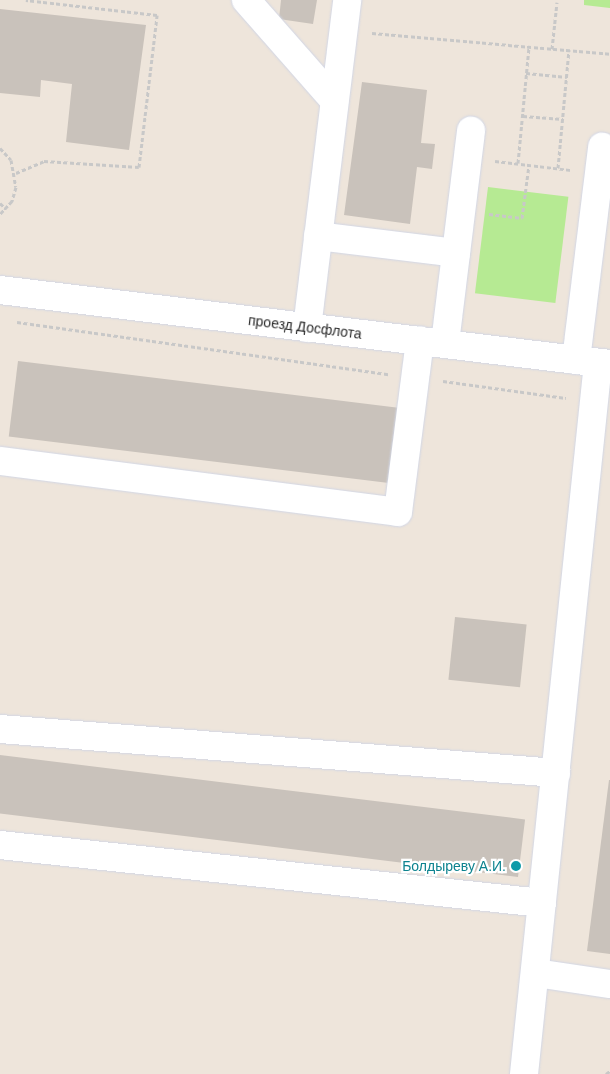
<!DOCTYPE html>
<meta charset="utf-8">
<style>
body{margin:0}
#map{position:relative;width:610px;height:1074px;overflow:hidden;background:#eee5db;font-family:Arial,sans-serif}
div>[style]{position:absolute}
.green>*{inset:0;background:#b6ea93;transform-origin:0 0}
.building>*{inset:0;background:#c9c2bb;transform-origin:0 0}
.path>*{height:3px;margin-top:-1.5px;transform-origin:0;background:repeating-linear-gradient(90deg,#c8c8c8 0 4px,transparent 0 6.5px)}
.roads{filter:drop-shadow(0 0 1px #d1d6e5) drop-shadow(0 0 1px #d1d6e5)}
.minor>*{height:28px;margin:-14px;padding:0 14px;transform-origin:14px;border-radius:14px;background:#fff}
.dots>*{width:14px;height:14px;translate:-50% -50%;box-sizing:border-box;border:2px solid #fff;border-radius:50%}
span{translate:-50% -50%;white-space:nowrap;text-align:center;line-height:1.15;-webkit-text-stroke:4.5px #fff;paint-order:stroke}
.street-label{font-size:14px;color:#2b2b2b}
.culture-label{font-size:14px;color:#0d838f}
.right{translate:-100% -50%;text-align:right}
</style>
<div id="map">
<div class="green">
<i style="clip-path:polygon(584px 0,610px 0,610px 8px,584px 5px)"></i>
<i style="left:488px;top:187px;width:81px;height:107px;rotate:7deg"></i>
</div>
<div class="building">
<i style="clip-path:polygon(281px 0,317px 0,313px 24px,279px 19px)"></i>
<i style="clip-path:polygon(0 9px,146px 25px,129px 150px,66px 142px,72px 84px,41px 80px,40px 97px,0 93px)"></i>
<i style="clip-path:polygon(362px 82px,427px 90px,421px 143px,435px 144px,432px 169px,417px 167px,410px 224px,344px 215px)"></i>
<i style="left:18px;top:361px;width:385px;height:76px;rotate:7deg"></i>
<i style="left:455px;top:617px;width:72px;height:63px;rotate:6deg"></i>
<i style="left:0;top:755px;width:529px;height:58px;rotate:7deg"></i>
<i style="clip-path:polygon(609px 780px,610px 780px,610px 954px,587px 951px)"></i>
</div>
<div class="path">
<i style="left:372px;top:33px;width:239px;rotate:5deg"></i>
<i style="left:552px;top:49px;width:47px;rotate:-83.9deg"></i>
<i style="left:526px;top:73px;width:41px;rotate:5.6deg"></i>
<i style="left:523px;top:116px;width:40px;rotate:4.3deg"></i>
<i style="left:0;top:148px;width:16px;rotate:47deg"></i>
<i style="left:11px;top:160px;width:27px;rotate:80deg"></i>
<i style="left:16px;top:187px;width:15px;rotate:106deg"></i>
<i style="left:12px;top:201px;width:18px;rotate:133deg"></i>
<i style="left:495px;top:161px;width:77px;rotate:6.8deg"></i>
<i style="left:518px;top:163px;width:117px;rotate:-84.6deg"></i>
<i style="left:558px;top:168px;width:119px;rotate:-84.7deg"></i>
<i style="left:16px;top:173px;width:30px;rotate:-23deg"></i>
<i style="left:44px;top:161px;width:95px;rotate:3.6deg"></i>
<i style="left:139px;top:167px;width:153px;rotate:-83.2deg"></i>
<i style="left:157px;top:15px;width:132px;rotate:-173.5deg"></i>
<i style="left:0;top:203px;width:8px;rotate:45deg"></i>
<i style="left:489px;top:214px;width:33px;rotate:7deg"></i>
<i style="left:522px;top:218px;width:53px;rotate:-82.5deg"></i>
<i style="left:17px;top:322px;width:375px;rotate:8deg"></i>
<i style="left:443px;top:381px;width:124px;rotate:7.9deg"></i>
<i style="left:606px;top:1074px;width:5px;rotate:-37deg"></i>
</div>
<div class="roads">
<div class="minor">
<i style="left:246px;top:0;width:133px;rotate:48.7deg"></i>
<i style="left:318px;top:236px;width:139px;rotate:7deg"></i>
<i style="left:0;top:290px;width:614px;rotate:6.92deg"></i>
<i style="left:307px;top:328px;width:330px;rotate:-83deg"></i>
<i style="left:445px;top:343px;width:214px;rotate:-83deg"></i>
<i style="left:576px;top:360px;width:215px;rotate:-83deg"></i>
<i style="left:0;top:461px;width:401px;rotate:7.3deg"></i>
<i style="left:398px;top:512px;width:173px;rotate:-82.7deg"></i>
<i style="left:0;top:729px;width:558px;rotate:4.52deg"></i>
<i style="left:0;top:845px;width:545px;rotate:6.11deg"></i>
<i style="left:536px;top:973px;width:75px;rotate:8.5deg"></i>
<i style="left:524px;top:1074px;width:715px;rotate:-84.06deg"></i>
</div>
</div>
<div class="dots">
<i style="left:516px;top:866px;background:#0f9aa8"></i>
</div>
<div class="street-label">
<span style="left:305px;top:327px;rotate:7deg">проезд Досфлота</span>
</div>
<div class="culture-label">
<span class="right" style="left:506px;top:866px">Болдыреву А.И.</span>
</div>
</div>
